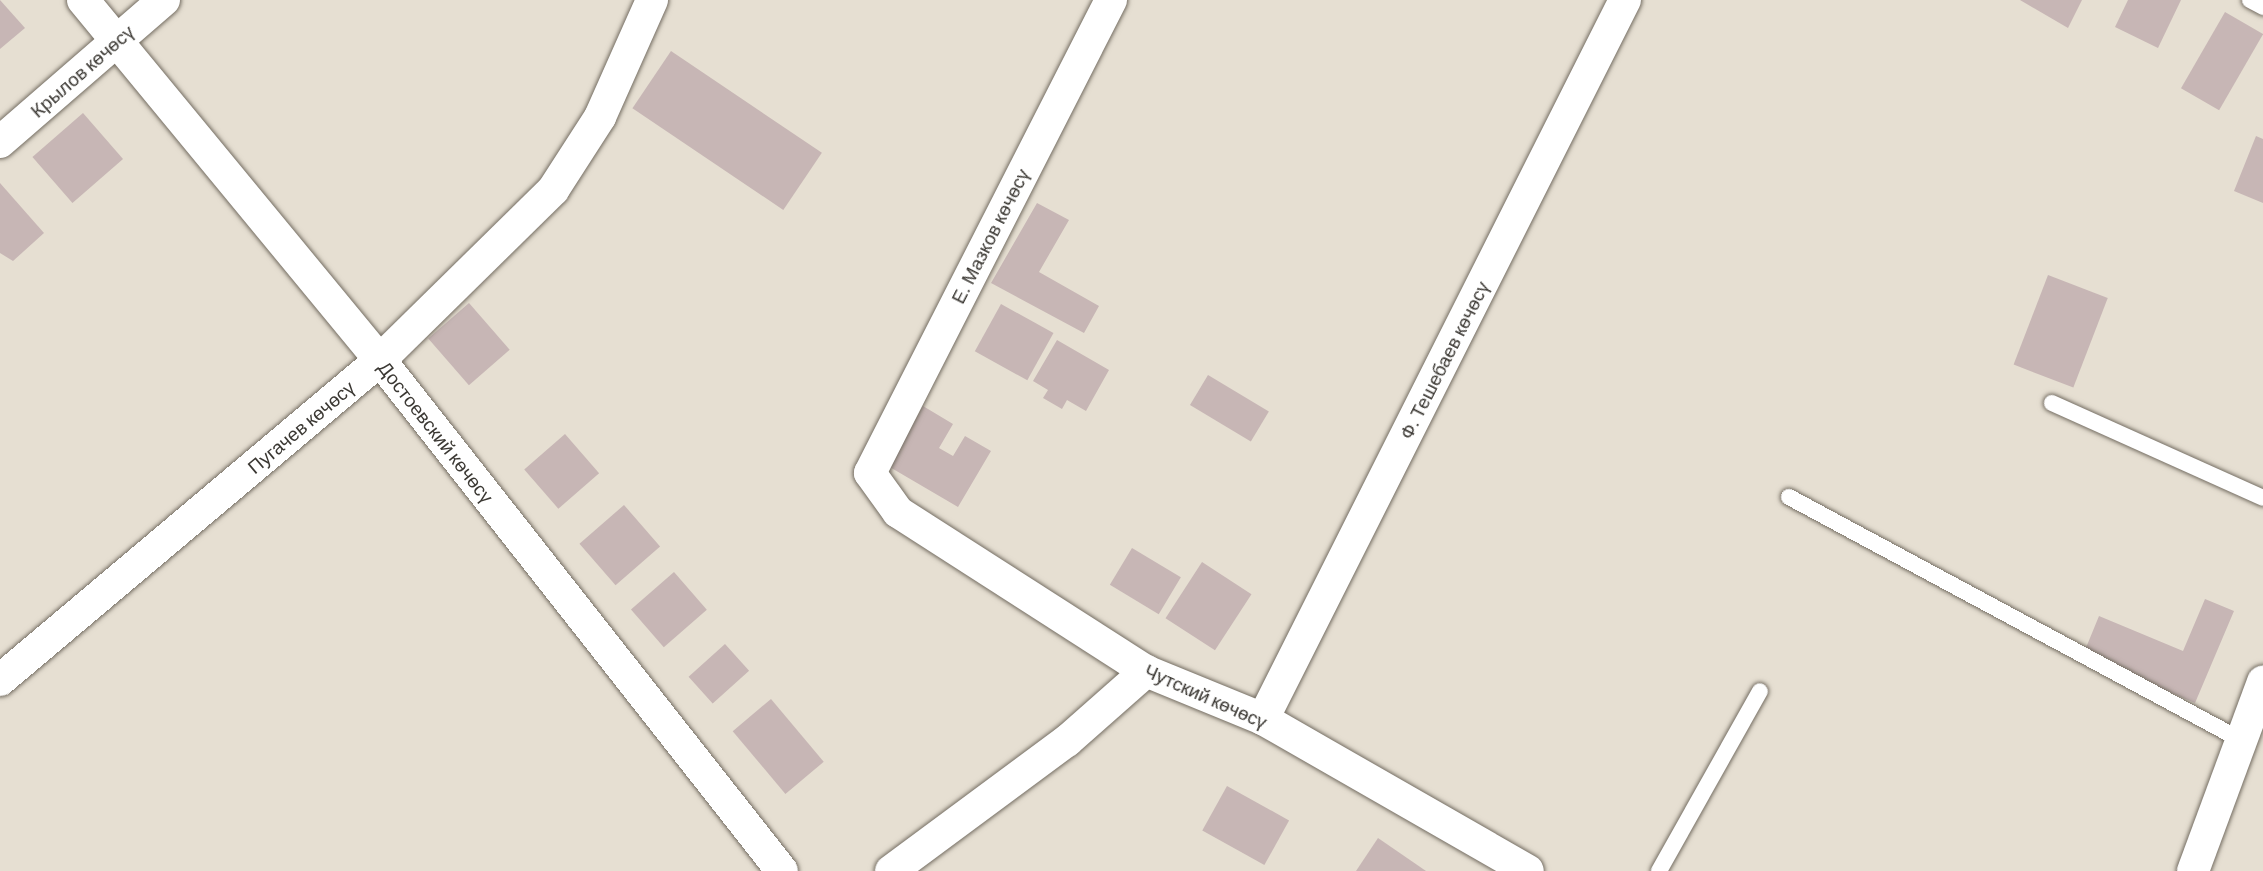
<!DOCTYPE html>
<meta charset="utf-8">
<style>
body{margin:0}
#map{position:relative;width:2263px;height:871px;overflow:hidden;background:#e6dfd2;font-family:Barlow,sans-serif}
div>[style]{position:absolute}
.building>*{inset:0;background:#c7b6b5;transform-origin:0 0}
.roads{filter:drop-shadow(0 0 2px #746d62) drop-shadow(0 0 2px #746d62)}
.service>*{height:16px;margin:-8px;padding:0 8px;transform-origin:8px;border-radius:8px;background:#fff}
.minor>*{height:32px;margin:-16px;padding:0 16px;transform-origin:16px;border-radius:16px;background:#fff}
span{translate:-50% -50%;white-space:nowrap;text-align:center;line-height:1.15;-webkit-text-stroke:5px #fff;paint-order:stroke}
.street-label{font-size:19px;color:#3b3833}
</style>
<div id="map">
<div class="building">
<i style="clip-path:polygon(0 0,25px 28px,0 49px)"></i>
<i style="clip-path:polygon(2020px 0,2082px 0,2068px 28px)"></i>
<i style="clip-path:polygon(2128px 0,2181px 0,2158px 48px,2115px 27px)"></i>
<i style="left:2225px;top:12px;width:44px;height:88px;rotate:30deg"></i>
<i style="left:671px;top:51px;width:182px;height:69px;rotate:34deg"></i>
<i style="left:83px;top:113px;width:61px;height:67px;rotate:49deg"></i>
<i style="clip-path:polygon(2256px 136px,2263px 139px,2263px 203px,2234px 191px)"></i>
<i style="clip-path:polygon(0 183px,44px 233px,13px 261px,0 253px)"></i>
<i style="clip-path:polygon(1037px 203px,1069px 220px,1039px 272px,1099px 306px,1084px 333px,991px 283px)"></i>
<i style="left:2048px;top:275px;width:64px;height:96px;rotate:21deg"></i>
<i style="left:469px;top:303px;width:62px;height:54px;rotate:49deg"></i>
<i style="left:1001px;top:304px;width:60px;height:54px;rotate:29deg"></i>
<i style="clip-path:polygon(1057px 340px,1109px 370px,1086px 411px,1067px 400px,1062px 409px,1043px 398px,1048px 390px,1033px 381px)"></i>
<i style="left:1208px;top:375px;width:71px;height:35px;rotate:31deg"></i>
<i style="clip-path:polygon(923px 406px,953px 424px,939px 448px,953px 456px,965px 436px,991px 451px,958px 507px,888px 466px)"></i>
<i style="left:565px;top:434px;width:52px;height:54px;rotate:49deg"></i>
<i style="left:624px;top:505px;width:55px;height:59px;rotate:49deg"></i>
<i style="left:1132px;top:548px;width:57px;height:43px;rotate:31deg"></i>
<i style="left:1202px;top:562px;width:59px;height:67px;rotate:33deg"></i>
<i style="left:674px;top:572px;width:50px;height:57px;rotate:49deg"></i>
<i style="clip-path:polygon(2205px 599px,2234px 611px,2195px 703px,2083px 655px,2099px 616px,2183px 651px)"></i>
<i style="left:725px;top:644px;width:36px;height:49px;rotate:48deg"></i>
<i style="left:771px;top:699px;width:82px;height:50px;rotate:50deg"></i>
<i style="left:1227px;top:786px;width:71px;height:51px;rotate:29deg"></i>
<i style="clip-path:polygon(1378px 838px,1426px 871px,1356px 871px)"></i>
</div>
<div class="roads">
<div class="service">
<i style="left:2250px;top:0;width:15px;rotate:28deg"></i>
<i style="left:2052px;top:403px;width:231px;rotate:24.2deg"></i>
<i style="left:1789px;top:497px;width:513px;rotate:28.26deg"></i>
<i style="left:1659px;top:871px;width:206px;rotate:-60.7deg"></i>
</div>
<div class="minor">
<i style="left:83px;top:0;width:467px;rotate:50.5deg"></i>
<i style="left:380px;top:360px;width:650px;rotate:51.81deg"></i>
<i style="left:1111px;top:0;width:531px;rotate:117deg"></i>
<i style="left:870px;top:473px;width:48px;rotate:54.3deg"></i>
<i style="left:898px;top:512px;width:295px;rotate:32.7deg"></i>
<i style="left:1146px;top:671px;width:126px;rotate:22.3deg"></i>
<i style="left:1263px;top:719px;width:305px;rotate:29.8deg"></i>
<i style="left:0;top:142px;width:217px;rotate:-40.9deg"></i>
<i style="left:0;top:680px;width:497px;rotate:-40.1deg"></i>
<i style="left:380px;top:360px;width:243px;rotate:-44.5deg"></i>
<i style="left:553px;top:190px;width:87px;rotate:-57.2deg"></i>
<i style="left:600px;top:117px;width:128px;rotate:-66deg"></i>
<i style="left:1263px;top:719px;width:805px;rotate:-63.28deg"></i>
<i style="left:891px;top:871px;width:219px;rotate:-36.5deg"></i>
<i style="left:1067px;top:741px;width:106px;rotate:-41.5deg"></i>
<i style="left:2193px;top:871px;width:202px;rotate:-69.7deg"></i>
</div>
</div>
<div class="street-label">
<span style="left:82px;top:71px;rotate:-41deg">Крылов көчөсү</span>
<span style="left:990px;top:236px;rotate:-63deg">Е. Мазков көчөсү</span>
<span style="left:1444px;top:360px;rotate:-63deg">Ф. Тешебаев көчөсү</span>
<span style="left:301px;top:427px;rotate:-40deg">Пугачев көчөсү</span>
<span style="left:436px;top:432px;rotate:52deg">Достоевский көчөсү</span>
<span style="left:1206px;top:696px;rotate:24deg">Чутский көчөсү</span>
</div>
</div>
